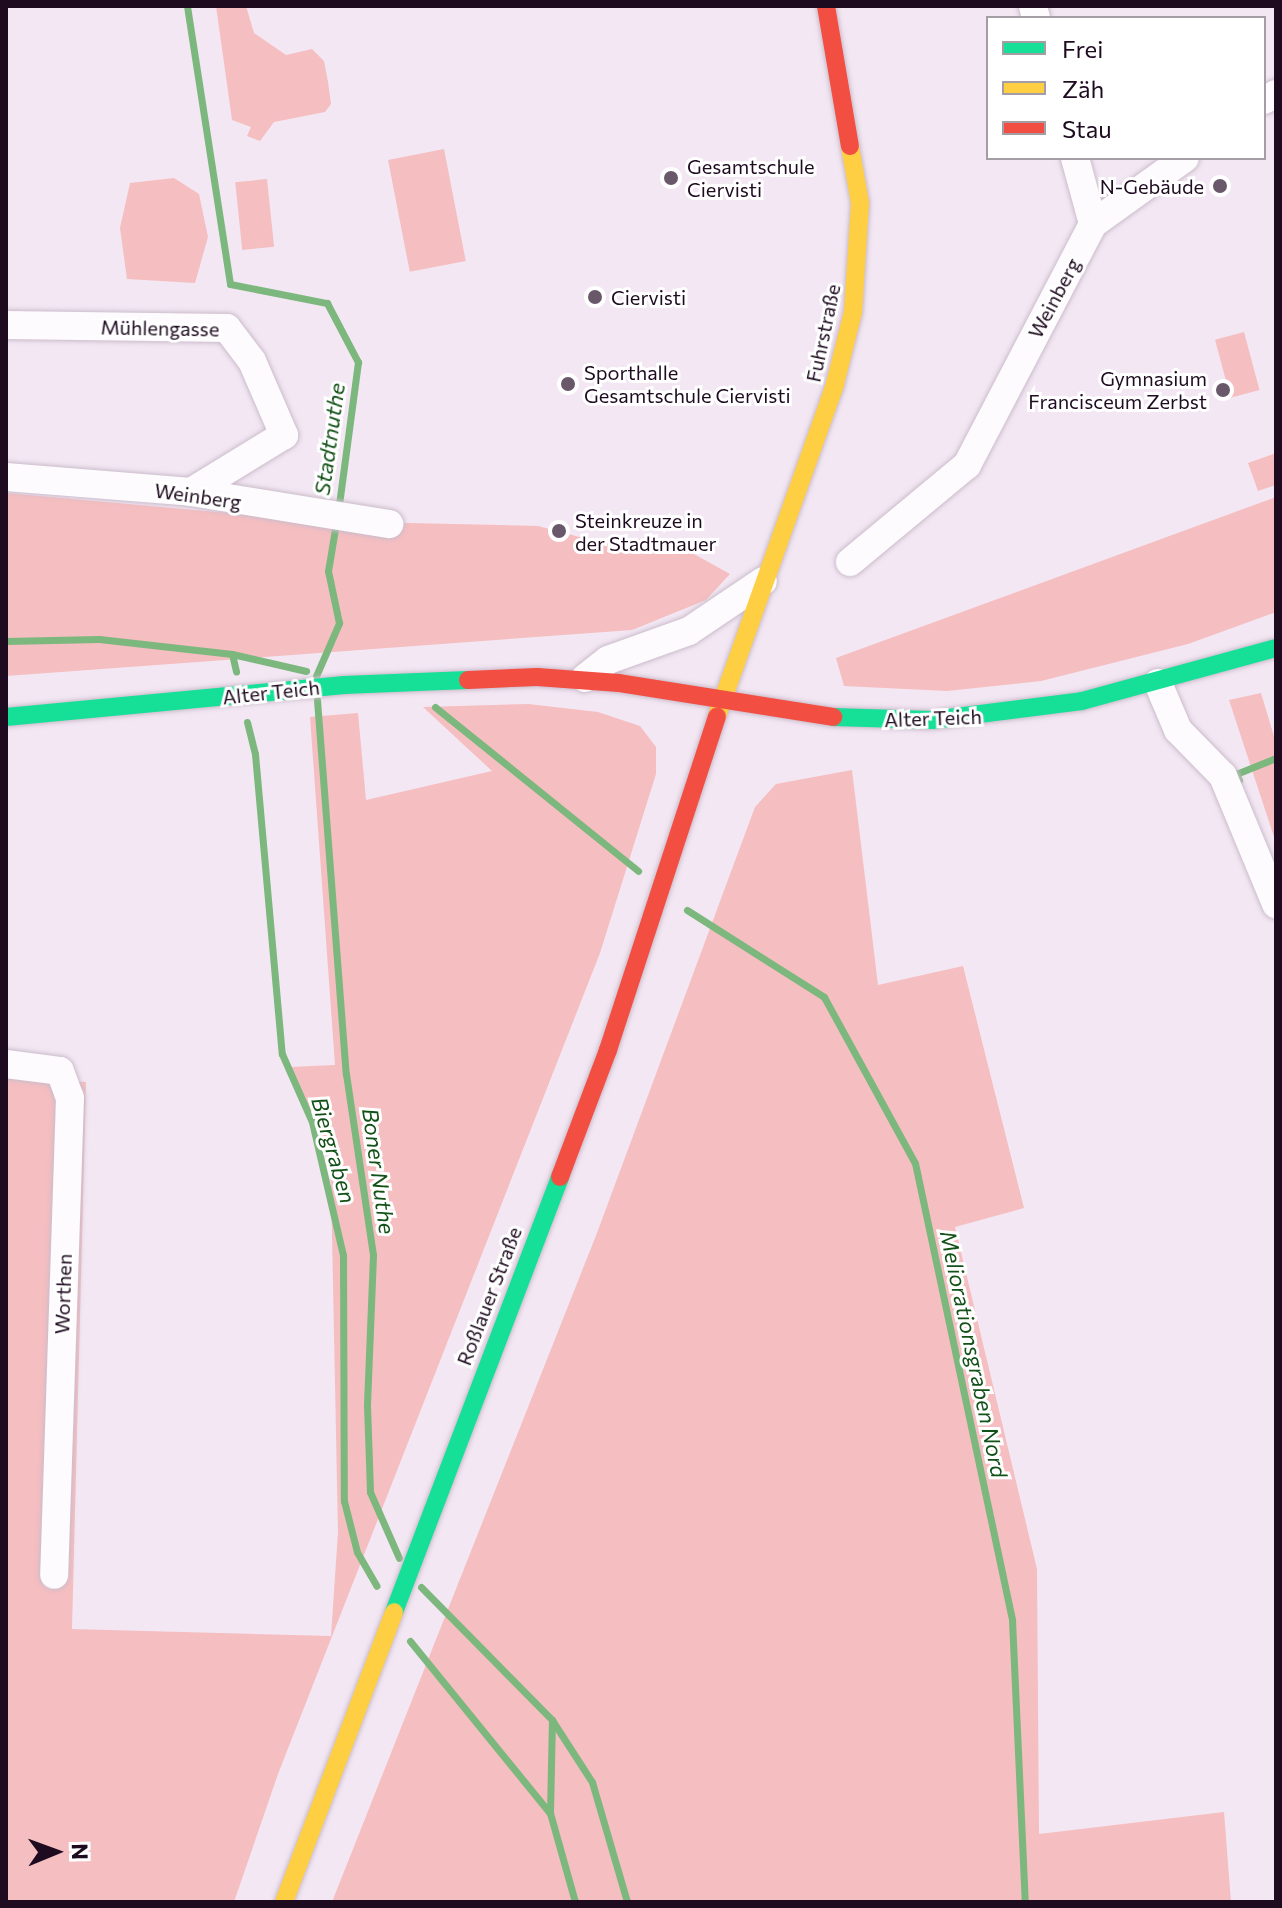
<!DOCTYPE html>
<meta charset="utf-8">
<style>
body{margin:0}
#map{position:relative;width:1282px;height:1908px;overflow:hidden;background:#f3e7f3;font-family:Commissioner,sans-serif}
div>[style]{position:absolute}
.green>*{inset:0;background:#f5bec0;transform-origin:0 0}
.stream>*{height:7px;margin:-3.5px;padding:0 3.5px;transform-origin:3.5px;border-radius:3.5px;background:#7cb77e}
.roads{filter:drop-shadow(0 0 2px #cbbccb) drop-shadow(0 0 2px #cbbccb)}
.street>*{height:28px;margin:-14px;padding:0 14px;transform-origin:14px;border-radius:14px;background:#fdfbfd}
.fast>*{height:18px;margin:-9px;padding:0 9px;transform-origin:9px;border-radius:9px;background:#16e098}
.slow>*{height:18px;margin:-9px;padding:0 9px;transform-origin:9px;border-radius:9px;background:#ffcf43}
.jam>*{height:18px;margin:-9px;padding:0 9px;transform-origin:9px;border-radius:9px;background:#f24e42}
.dots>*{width:22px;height:22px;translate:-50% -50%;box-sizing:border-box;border:4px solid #fff;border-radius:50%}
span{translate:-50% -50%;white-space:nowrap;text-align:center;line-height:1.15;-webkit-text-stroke:6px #fff;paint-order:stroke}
.poi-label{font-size:20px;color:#1e0b20}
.left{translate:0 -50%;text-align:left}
.right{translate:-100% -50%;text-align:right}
.street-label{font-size:20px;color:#1e0b20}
.water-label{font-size:22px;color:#125117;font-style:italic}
.frame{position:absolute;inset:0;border:8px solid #1e0b20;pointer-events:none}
.legend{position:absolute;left:986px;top:16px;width:280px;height:144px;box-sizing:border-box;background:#fff;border:2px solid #a59da6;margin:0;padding:10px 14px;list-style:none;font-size:24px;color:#1e0b20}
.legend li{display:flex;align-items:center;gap:16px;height:40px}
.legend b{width:40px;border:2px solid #a59da6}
.north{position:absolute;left:16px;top:1812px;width:80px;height:80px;-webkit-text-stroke:6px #fff;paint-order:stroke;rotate:89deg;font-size:22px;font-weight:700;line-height:32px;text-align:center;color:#1e0b20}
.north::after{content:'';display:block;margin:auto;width:28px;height:36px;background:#1e0b20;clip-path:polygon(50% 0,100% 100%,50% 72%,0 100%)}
</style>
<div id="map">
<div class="green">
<i style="clip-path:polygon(216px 6px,246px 6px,254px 33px,286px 55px,312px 49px,324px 61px,328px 82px,331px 104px,325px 112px,274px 122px,260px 141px,247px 136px,251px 127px,232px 120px)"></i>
<i style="left:444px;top:149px;width:114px;height:57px;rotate:79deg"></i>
<i style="clip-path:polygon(174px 178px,199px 194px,208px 237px,195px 283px,127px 279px,120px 228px,130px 183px)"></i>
<i style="left:267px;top:179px;width:68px;height:32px;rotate:84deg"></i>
<i style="left:1244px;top:332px;width:60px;height:30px;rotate:75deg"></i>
<i style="clip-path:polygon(1276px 453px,1276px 485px,1258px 491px,1248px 463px)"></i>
<i style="clip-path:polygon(6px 493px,317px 521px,538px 526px,587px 539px,642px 539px,685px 549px,730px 574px,706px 600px,632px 630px,6px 676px)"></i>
<i style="clip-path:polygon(1276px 497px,1276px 612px,1188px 644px,1041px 681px,947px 691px,844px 686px,836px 658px)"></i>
<i style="clip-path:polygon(1261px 693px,1276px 743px,1276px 843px,1229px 700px)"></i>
<i style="clip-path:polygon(528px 704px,598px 712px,640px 726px,656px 747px,656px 774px,600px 953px,278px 1774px,234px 1902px,6px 1902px,6px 1077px,86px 1082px,72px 1629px,331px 1636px,338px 1532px,331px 1185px,327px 1151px,290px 1067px,335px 1065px,310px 717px,358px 713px,366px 800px,492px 771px,423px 707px)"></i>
<i style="clip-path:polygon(852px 770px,878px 985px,963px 966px,1024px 1208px,955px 1227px,1037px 1569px,1039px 1834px,1224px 1812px,1231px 1902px,332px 1902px,597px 1233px,755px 807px,776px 784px)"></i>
</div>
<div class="stream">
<i style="left:187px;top:6px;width:281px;rotate:81.2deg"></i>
<i style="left:230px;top:284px;width:99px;rotate:11.1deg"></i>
<i style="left:327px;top:303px;width:67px;rotate:62.3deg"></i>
<i style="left:358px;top:362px;width:150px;rotate:97.6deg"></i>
<i style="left:6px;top:641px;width:93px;rotate:-1.2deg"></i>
<i style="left:99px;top:639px;width:134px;rotate:6.4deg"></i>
<i style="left:232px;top:654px;width:76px;rotate:12.9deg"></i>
<i style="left:232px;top:654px;width:18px;rotate:77deg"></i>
<i style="left:316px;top:676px;width:58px;rotate:-66.5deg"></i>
<i style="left:339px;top:623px;width:53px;rotate:-101.9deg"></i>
<i style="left:328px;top:571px;width:49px;rotate:-80.5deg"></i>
<i style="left:317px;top:700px;width:375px;rotate:85.6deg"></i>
<i style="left:346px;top:1074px;width:183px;rotate:81.5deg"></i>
<i style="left:373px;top:1255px;width:150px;rotate:92.3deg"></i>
<i style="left:367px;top:1405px;width:87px;rotate:88deg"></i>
<i style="left:370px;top:1492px;width:72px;rotate:66.3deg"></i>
<i style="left:435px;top:707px;width:261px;rotate:38.9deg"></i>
<i style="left:247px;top:722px;width:33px;rotate:76deg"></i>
<i style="left:255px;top:754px;width:301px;rotate:84.9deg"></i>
<i style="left:282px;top:1054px;width:74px;rotate:66.2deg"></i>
<i style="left:312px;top:1122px;width:137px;rotate:76.9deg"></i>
<i style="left:343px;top:1255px;width:246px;rotate:89.8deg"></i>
<i style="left:344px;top:1501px;width:53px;rotate:75.7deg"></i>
<i style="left:357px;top:1552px;width:39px;rotate:60deg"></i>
<i style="left:1239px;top:780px;width:7px;rotate:-117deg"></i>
<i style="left:1236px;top:774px;width:43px;rotate:-21.8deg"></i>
<i style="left:687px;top:910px;width:162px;rotate:32.4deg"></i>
<i style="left:824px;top:997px;width:189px;rotate:61.3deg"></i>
<i style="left:915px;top:1163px;width:467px;rotate:78deg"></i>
<i style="left:1012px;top:1620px;width:282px;rotate:87.4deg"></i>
<i style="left:421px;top:1587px;width:187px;rotate:45.4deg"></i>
<i style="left:552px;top:1720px;width:74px;rotate:57.2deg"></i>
<i style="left:592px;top:1782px;width:125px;rotate:73.7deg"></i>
<i style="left:410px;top:1641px;width:222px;rotate:50.9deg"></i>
<i style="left:550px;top:1813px;width:92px;rotate:74.3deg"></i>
<i style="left:550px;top:1813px;width:93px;rotate:-88.8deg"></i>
</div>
<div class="roads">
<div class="street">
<i style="left:1033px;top:6px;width:12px;rotate:76deg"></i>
<i style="left:1264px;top:100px;width:13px;rotate:-27deg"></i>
<i style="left:1075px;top:158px;width:68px;rotate:74.7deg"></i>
<i style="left:6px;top:325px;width:221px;rotate:0.8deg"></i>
<i style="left:227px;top:328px;width:41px;rotate:52.9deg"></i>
<i style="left:252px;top:361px;width:81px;rotate:66.6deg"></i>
<i style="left:284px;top:435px;width:109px;rotate:148.5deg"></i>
<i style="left:6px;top:477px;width:186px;rotate:4.6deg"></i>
<i style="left:191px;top:492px;width:201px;rotate:9.2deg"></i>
<i style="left:850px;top:562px;width:152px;rotate:-39.7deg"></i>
<i style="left:967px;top:465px;width:272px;rotate:-62.4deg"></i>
<i style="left:1093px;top:224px;width:113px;rotate:-35.7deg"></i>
<i style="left:585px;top:678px;width:29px;rotate:-38deg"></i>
<i style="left:608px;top:660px;width:86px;rotate:-19.7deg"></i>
<i style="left:689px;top:631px;width:89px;rotate:-34deg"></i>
<i style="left:1158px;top:683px;width:51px;rotate:66.9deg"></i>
<i style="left:1178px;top:730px;width:64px;rotate:45.6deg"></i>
<i style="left:1223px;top:776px;width:139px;rotate:67.5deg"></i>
<i style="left:6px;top:1064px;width:54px;rotate:7.4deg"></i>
<i style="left:60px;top:1071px;width:29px;rotate:70deg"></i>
<i style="left:70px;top:1098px;width:477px;rotate:91.9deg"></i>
</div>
<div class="fast">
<i style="left:6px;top:717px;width:340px;rotate:-5.4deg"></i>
<i style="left:344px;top:685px;width:124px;rotate:-2.3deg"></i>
<i style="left:833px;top:717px;width:99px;rotate:1.7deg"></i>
<i style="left:932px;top:720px;width:151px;rotate:-7.2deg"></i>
<i style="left:1082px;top:701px;width:201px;rotate:-15.3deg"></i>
<i style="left:394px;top:1612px;width:466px;rotate:-69.1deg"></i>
</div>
<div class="slow">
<i style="left:717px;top:716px;width:352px;rotate:-70.4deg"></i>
<i style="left:835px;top:384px;width:74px;rotate:-76deg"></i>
<i style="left:853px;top:312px;width:109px;rotate:-86.3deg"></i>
<i style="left:860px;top:203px;width:58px;rotate:-100deg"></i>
<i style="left:284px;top:1902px;width:310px;rotate:-69.2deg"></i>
</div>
<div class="jam">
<i style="left:826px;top:6px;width:142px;rotate:80.3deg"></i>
<i style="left:468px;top:680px;width:69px;rotate:-2.5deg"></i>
<i style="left:537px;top:677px;width:82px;rotate:4.2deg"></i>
<i style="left:619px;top:683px;width:217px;rotate:9deg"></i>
<i style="left:560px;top:1177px;width:136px;rotate:-69.3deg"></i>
<i style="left:608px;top:1050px;width:351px;rotate:-71.9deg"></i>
</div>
</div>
<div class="dots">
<i style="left:671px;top:178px;background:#69586a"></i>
<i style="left:1220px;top:186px;background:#69586a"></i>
<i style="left:595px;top:297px;background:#69586a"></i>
<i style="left:568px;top:384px;background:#69586a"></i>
<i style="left:1223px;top:390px;background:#69586a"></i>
<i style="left:559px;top:531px;background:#69586a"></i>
</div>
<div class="poi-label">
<span class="left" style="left:687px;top:178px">Gesamtschule<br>Ciervisti</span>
<span class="right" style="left:1204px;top:186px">N-Gebäude</span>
<span class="left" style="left:611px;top:297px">Ciervisti</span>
<span class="left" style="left:584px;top:384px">Sporthalle<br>Gesamtschule Ciervisti</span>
<span class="right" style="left:1207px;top:390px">Gymnasium<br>Francisceum Zerbst</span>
<span class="left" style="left:575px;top:532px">Steinkreuze in<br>der Stadtmauer</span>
</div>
<div class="street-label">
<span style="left:1054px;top:298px;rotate:-62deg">Weinberg</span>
<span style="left:160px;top:328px;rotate:1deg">Mühlengasse</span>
<span style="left:823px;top:333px;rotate:-78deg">Fuhrstraße</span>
<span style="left:198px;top:496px;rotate:8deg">Weinberg</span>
<span style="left:271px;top:692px;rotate:-6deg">Alter Teich</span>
<span style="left:933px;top:718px;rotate:-2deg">Alter Teich</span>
<span style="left:63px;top:1294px;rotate:-88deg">Worthen</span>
<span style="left:489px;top:1296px;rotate:-69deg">Roßlauer Straße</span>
</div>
<div class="water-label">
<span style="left:329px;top:439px;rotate:-82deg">Stadtnuthe</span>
<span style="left:334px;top:1150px;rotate:74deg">Biergraben</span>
<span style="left:379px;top:1171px;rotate:82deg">Boner Nuthe</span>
<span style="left:974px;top:1354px;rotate:78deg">Meliorationsgraben Nord</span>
</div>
<div class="frame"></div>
<ul class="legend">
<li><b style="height:10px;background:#16e098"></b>Frei</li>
<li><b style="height:10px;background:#ffcf43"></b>Zäh</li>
<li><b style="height:10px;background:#f24e42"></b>Stau</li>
</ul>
<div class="north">N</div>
</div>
